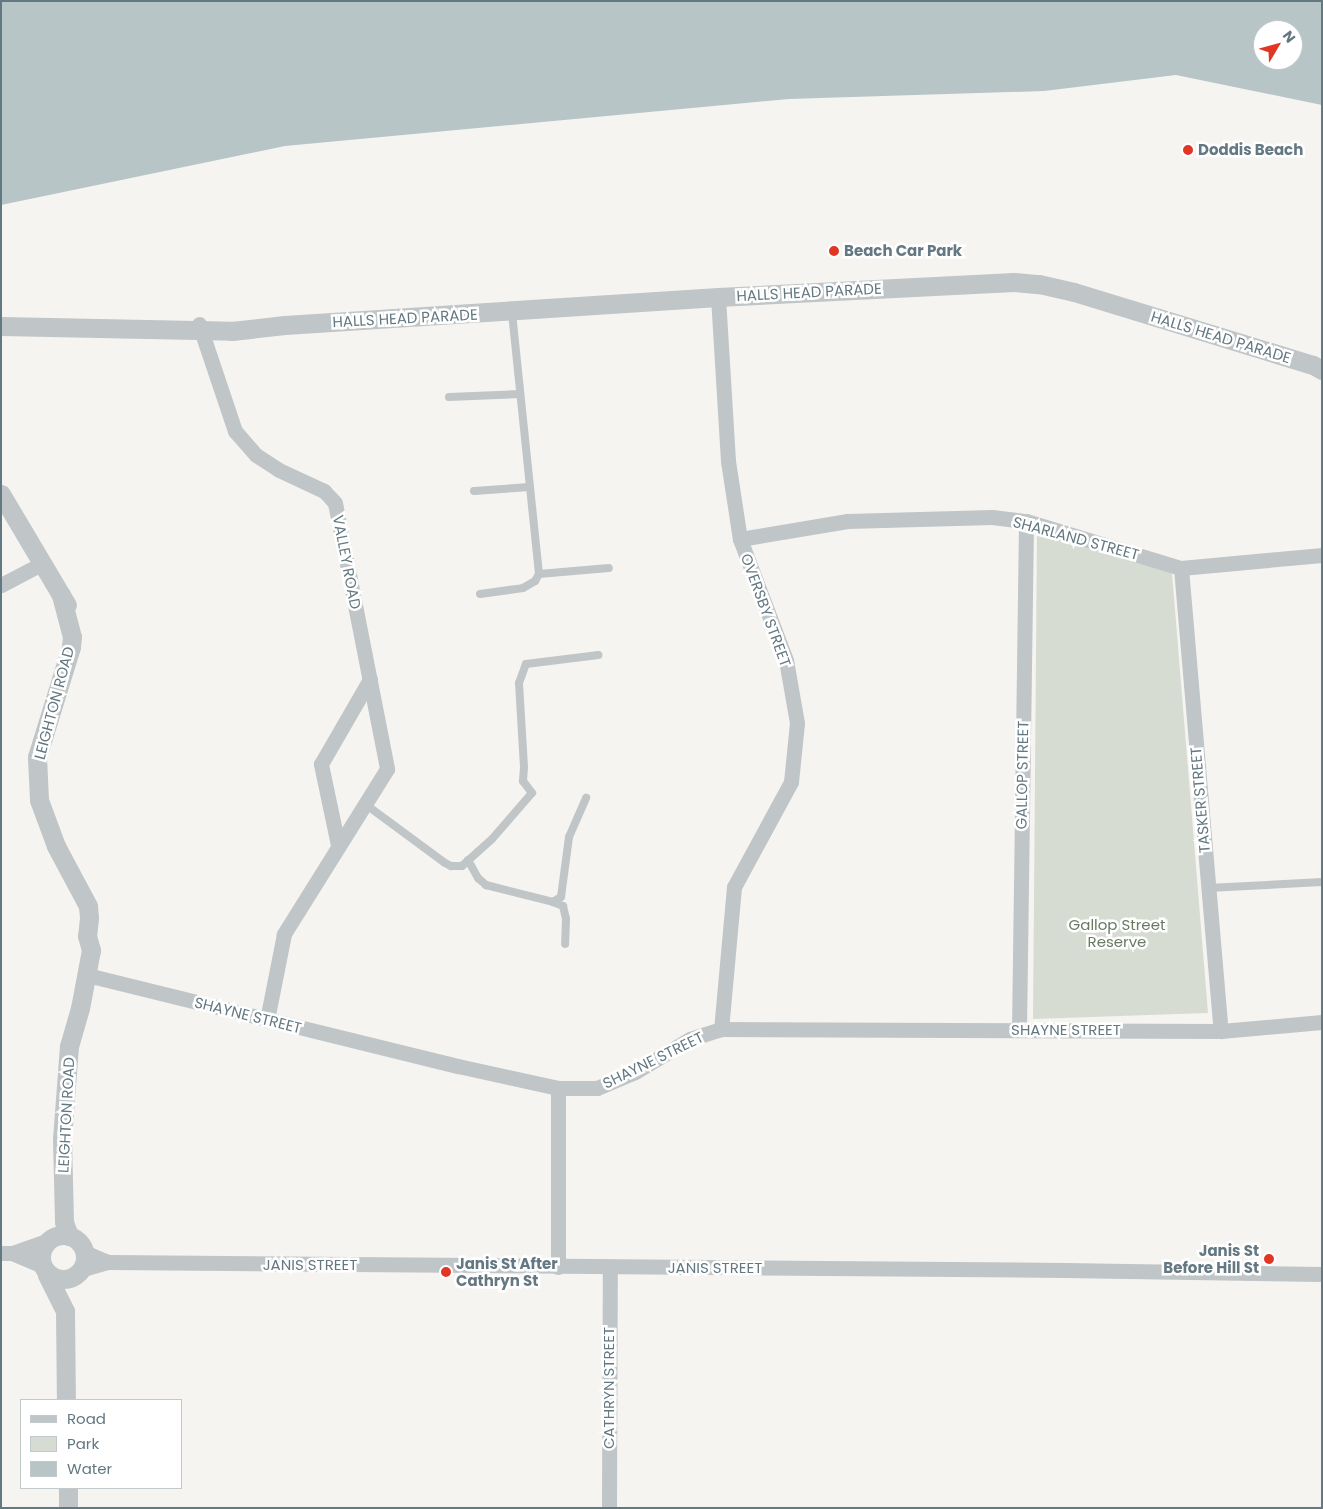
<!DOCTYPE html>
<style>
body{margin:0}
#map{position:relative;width:1323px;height:1509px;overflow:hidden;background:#f5f4f1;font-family:Poppins,sans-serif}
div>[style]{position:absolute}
.green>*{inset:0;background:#d7dcd2}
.water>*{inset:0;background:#b7c5c7}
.service>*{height:8px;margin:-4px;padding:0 4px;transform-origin:4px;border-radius:4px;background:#c0c5c7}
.minor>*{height:15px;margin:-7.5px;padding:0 7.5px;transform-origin:7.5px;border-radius:7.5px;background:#c0c5c7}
.tertiary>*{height:19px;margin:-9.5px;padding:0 9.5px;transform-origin:9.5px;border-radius:9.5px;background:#c0c5c7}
.tertiary>.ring{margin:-9.5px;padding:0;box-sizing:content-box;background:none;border:19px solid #c0c5c7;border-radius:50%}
.dots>*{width:14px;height:14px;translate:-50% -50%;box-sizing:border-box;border:2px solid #fff;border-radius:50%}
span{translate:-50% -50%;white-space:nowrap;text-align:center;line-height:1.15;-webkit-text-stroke:5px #fff;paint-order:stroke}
.poi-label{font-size:15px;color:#647882;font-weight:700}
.left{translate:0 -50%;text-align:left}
.right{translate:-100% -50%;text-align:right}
.street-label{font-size:15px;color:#647882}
.park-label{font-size:15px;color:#6a7962}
.frame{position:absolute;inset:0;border:2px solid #647882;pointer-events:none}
.legend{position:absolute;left:20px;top:1399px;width:162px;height:90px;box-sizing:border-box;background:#fff;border:1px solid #c1c9cd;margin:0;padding:6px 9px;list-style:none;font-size:15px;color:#647882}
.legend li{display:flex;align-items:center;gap:10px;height:25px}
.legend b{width:25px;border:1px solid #c1c9cd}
.north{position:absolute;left:1253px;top:20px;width:50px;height:50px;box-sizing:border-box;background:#fff;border:1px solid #c1c9cd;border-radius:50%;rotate:53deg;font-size:14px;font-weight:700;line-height:20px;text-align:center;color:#647882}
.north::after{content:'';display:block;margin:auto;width:18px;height:22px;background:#e13624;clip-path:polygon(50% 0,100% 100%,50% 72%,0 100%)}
</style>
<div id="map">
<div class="green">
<i style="clip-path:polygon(1037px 530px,1172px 573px,1208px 1013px,1033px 1019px)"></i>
</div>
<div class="water">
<i style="clip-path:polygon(evenodd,1px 1px,1322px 1px,1322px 105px,1176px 75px,1044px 91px,789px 99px,285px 146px,1px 205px,1px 1px,1263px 30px,1293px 30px,1293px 60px,1263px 60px,1263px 30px)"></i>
</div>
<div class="service">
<i style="left:449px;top:397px;width:71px;rotate:-2.4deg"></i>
<i style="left:474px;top:491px;width:56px;rotate:-4.1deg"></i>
<i style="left:539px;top:574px;width:70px;rotate:-4.9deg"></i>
<i style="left:480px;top:594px;width:43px;rotate:-7.9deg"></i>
<i style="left:523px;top:588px;width:14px;rotate:-30deg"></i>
<i style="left:535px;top:581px;width:8px;rotate:-60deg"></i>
<i style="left:539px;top:574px;width:263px;rotate:-95.9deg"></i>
<i style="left:365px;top:804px;width:99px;rotate:36.4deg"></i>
<i style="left:445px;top:863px;width:7px;rotate:27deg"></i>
<i style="left:451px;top:866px;width:11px"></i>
<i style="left:462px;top:866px;width:40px;rotate:-42deg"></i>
<i style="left:492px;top:839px;width:61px;rotate:-49deg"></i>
<i style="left:532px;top:793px;width:15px;rotate:-127deg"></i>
<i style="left:523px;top:781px;width:14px;rotate:-86deg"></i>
<i style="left:524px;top:767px;width:84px;rotate:-93.4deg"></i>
<i style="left:519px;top:683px;width:20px;rotate:-70deg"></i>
<i style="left:526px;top:664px;width:73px;rotate:-7.1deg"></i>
<i style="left:468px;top:860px;width:21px;rotate:61deg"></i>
<i style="left:478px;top:878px;width:11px;rotate:41deg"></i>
<i style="left:486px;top:885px;width:69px;rotate:14.2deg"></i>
<i style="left:553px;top:902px;width:9px;rotate:-32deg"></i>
<i style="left:561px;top:897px;width:61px;rotate:-82.4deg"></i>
<i style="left:569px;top:837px;width:43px;rotate:-66.4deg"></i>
<i style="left:1208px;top:888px;width:114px;rotate:-3deg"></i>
<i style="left:553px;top:902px;width:11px;rotate:22deg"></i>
<i style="left:563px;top:906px;width:13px;rotate:77deg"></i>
<i style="left:566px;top:919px;width:25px;rotate:92deg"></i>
</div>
<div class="minor">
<i style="left:718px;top:297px;width:164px;rotate:86.5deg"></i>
<i style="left:728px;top:461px;width:79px;rotate:81.3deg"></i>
<i style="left:740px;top:539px;width:129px;rotate:69.2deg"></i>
<i style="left:786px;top:660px;width:64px;rotate:80.1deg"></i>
<i style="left:797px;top:723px;width:59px;rotate:95.8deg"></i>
<i style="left:791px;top:782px;width:119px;rotate:118.5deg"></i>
<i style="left:734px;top:887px;width:143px;rotate:95.2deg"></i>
<i style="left:199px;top:324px;width:113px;rotate:71.4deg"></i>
<i style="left:235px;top:431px;width:32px;rotate:49deg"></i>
<i style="left:256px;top:455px;width:27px;rotate:33deg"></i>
<i style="left:279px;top:470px;width:50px;rotate:25deg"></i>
<i style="left:324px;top:491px;width:16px;rotate:47deg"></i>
<i style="left:335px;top:503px;width:271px;rotate:78.9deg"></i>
<i style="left:387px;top:769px;width:195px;rotate:122deg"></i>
<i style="left:284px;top:934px;width:88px;rotate:101.2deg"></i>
<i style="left:740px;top:539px;width:109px;rotate:-9.5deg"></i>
<i style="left:847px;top:521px;width:145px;rotate:-1.6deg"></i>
<i style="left:992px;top:517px;width:34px;rotate:7deg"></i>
<i style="left:1026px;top:521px;width:162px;rotate:16.9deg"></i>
<i style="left:1181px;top:568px;width:142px;rotate:-5.3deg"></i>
<i style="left:1181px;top:568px;width:465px;rotate:85.1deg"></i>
<i style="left:1px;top:585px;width:45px;rotate:-27.7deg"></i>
<i style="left:338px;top:845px;width:83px;rotate:-101.9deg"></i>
<i style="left:321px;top:764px;width:98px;rotate:-60deg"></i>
<i style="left:87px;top:975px;width:382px;rotate:13.8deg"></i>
<i style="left:458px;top:1066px;width:102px;rotate:12.4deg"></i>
<i style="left:558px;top:1088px;width:39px"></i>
<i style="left:597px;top:1088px;width:41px;rotate:-22.8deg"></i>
<i style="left:635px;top:1072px;width:64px;rotate:-31deg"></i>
<i style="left:690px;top:1039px;width:33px;rotate:-18deg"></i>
<i style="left:721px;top:1029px;width:500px;rotate:0.23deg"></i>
<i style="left:1221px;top:1031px;width:101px;rotate:-5.1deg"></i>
<i style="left:1019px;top:1030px;width:509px;rotate:-89.21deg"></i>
<i style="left:558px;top:1088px;width:179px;rotate:90deg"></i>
<i style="left:84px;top:1252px;width:26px;rotate:23deg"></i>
<i style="left:1px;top:1253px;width:11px"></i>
<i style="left:12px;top:1253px;width:37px;rotate:-19deg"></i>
<i style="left:12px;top:1253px;width:33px;rotate:23deg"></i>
<i style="left:83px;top:1269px;width:26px;rotate:-16deg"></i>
<i style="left:108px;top:1262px;width:956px;rotate:0.48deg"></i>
<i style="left:1064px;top:1270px;width:258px;rotate:0.9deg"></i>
<i style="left:609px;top:1508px;width:240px;rotate:-89.8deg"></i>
</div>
<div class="tertiary">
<i style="left:1px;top:326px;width:231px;rotate:1.2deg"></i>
<i style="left:232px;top:331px;width:53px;rotate:-6.5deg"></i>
<i style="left:285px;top:325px;width:434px;rotate:-3.7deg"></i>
<i style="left:718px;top:297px;width:296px;rotate:-2.9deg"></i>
<i style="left:1014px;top:282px;width:25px;rotate:5deg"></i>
<i style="left:1039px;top:284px;width:36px;rotate:13deg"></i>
<i style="left:1074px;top:292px;width:250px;rotate:17deg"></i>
<i style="left:1313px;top:365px;width:10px;rotate:29deg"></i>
<i style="left:1px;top:494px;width:129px;rotate:59.3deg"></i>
<i style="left:61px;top:595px;width:43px;rotate:75.3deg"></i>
<i style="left:72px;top:637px;width:10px;rotate:96deg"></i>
<i style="left:71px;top:647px;width:115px;rotate:107.2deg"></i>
<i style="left:37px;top:757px;width:43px;rotate:87.3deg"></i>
<i style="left:39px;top:800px;width:49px;rotate:69.7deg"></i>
<i style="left:56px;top:846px;width:68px;rotate:61.9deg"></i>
<i style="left:88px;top:906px;width:12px;rotate:85deg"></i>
<i style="left:89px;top:918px;width:18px;rotate:96deg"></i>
<i style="left:87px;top:936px;width:15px;rotate:74deg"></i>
<i style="left:91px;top:950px;width:59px;rotate:100.7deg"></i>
<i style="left:80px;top:1008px;width:40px;rotate:106deg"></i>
<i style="left:69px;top:1046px;width:93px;rotate:94.3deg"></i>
<i style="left:62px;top:1139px;width:83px;rotate:88.6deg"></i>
<i style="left:64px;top:1222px;width:15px;rotate:70deg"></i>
<i class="ring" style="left:41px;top:1235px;width:25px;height:25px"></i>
<i style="left:47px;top:1275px;width:40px;rotate:63.4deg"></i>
<i style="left:65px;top:1311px;width:89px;rotate:89.4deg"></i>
<i style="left:68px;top:1488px;width:20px;rotate:90deg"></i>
</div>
<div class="dots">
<i style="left:1188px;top:150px;background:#e13624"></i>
<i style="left:834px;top:251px;background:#e13624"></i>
<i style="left:1269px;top:1259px;background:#e13624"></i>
<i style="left:446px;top:1272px;background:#e13624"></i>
</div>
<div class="poi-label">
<span class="left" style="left:1198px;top:150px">Doddis Beach</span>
<span class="left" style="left:844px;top:251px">Beach Car Park</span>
<span class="right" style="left:1259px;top:1259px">Janis St<br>Before Hill St</span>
<span class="left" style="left:456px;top:1272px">Janis St After<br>Cathryn St</span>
</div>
<div class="street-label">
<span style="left:809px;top:292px;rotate:-3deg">HALLS HEAD PARADE</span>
<span style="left:405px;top:318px;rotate:-3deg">HALLS HEAD PARADE</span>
<span style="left:1221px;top:337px;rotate:17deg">HALLS HEAD PARADE</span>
<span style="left:1076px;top:538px;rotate:15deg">SHARLAND STREET</span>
<span style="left:347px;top:562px;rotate:79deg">VALLEY ROAD</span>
<span style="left:766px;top:610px;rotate:70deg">OVERSBY STREET</span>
<span style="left:54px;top:703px;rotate:-75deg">LEIGHTON ROAD</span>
<span style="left:1022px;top:775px;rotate:-89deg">GALLOP STREET</span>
<span style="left:1200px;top:800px;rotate:-95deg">TASKER STREET</span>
<span style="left:248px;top:1015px;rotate:14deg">SHAYNE STREET</span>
<span style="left:1066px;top:1030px">SHAYNE STREET</span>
<span style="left:653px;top:1060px;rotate:-26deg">SHAYNE STREET</span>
<span style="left:66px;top:1115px;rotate:-87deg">LEIGHTON ROAD</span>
<span style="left:310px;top:1265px">JANIS STREET</span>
<span style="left:715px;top:1268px">JANIS STREET</span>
<span style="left:609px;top:1388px;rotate:-90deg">CATHRYN STREET</span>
</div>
<div class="park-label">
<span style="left:1117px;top:933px">Gallop Street<br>Reserve</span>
</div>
<div class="frame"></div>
<ul class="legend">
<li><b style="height:6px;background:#c0c5c7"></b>Road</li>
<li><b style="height:14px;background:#d7dcd2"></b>Park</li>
<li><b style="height:14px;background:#b7c5c7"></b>Water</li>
</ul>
<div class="north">N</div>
</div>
